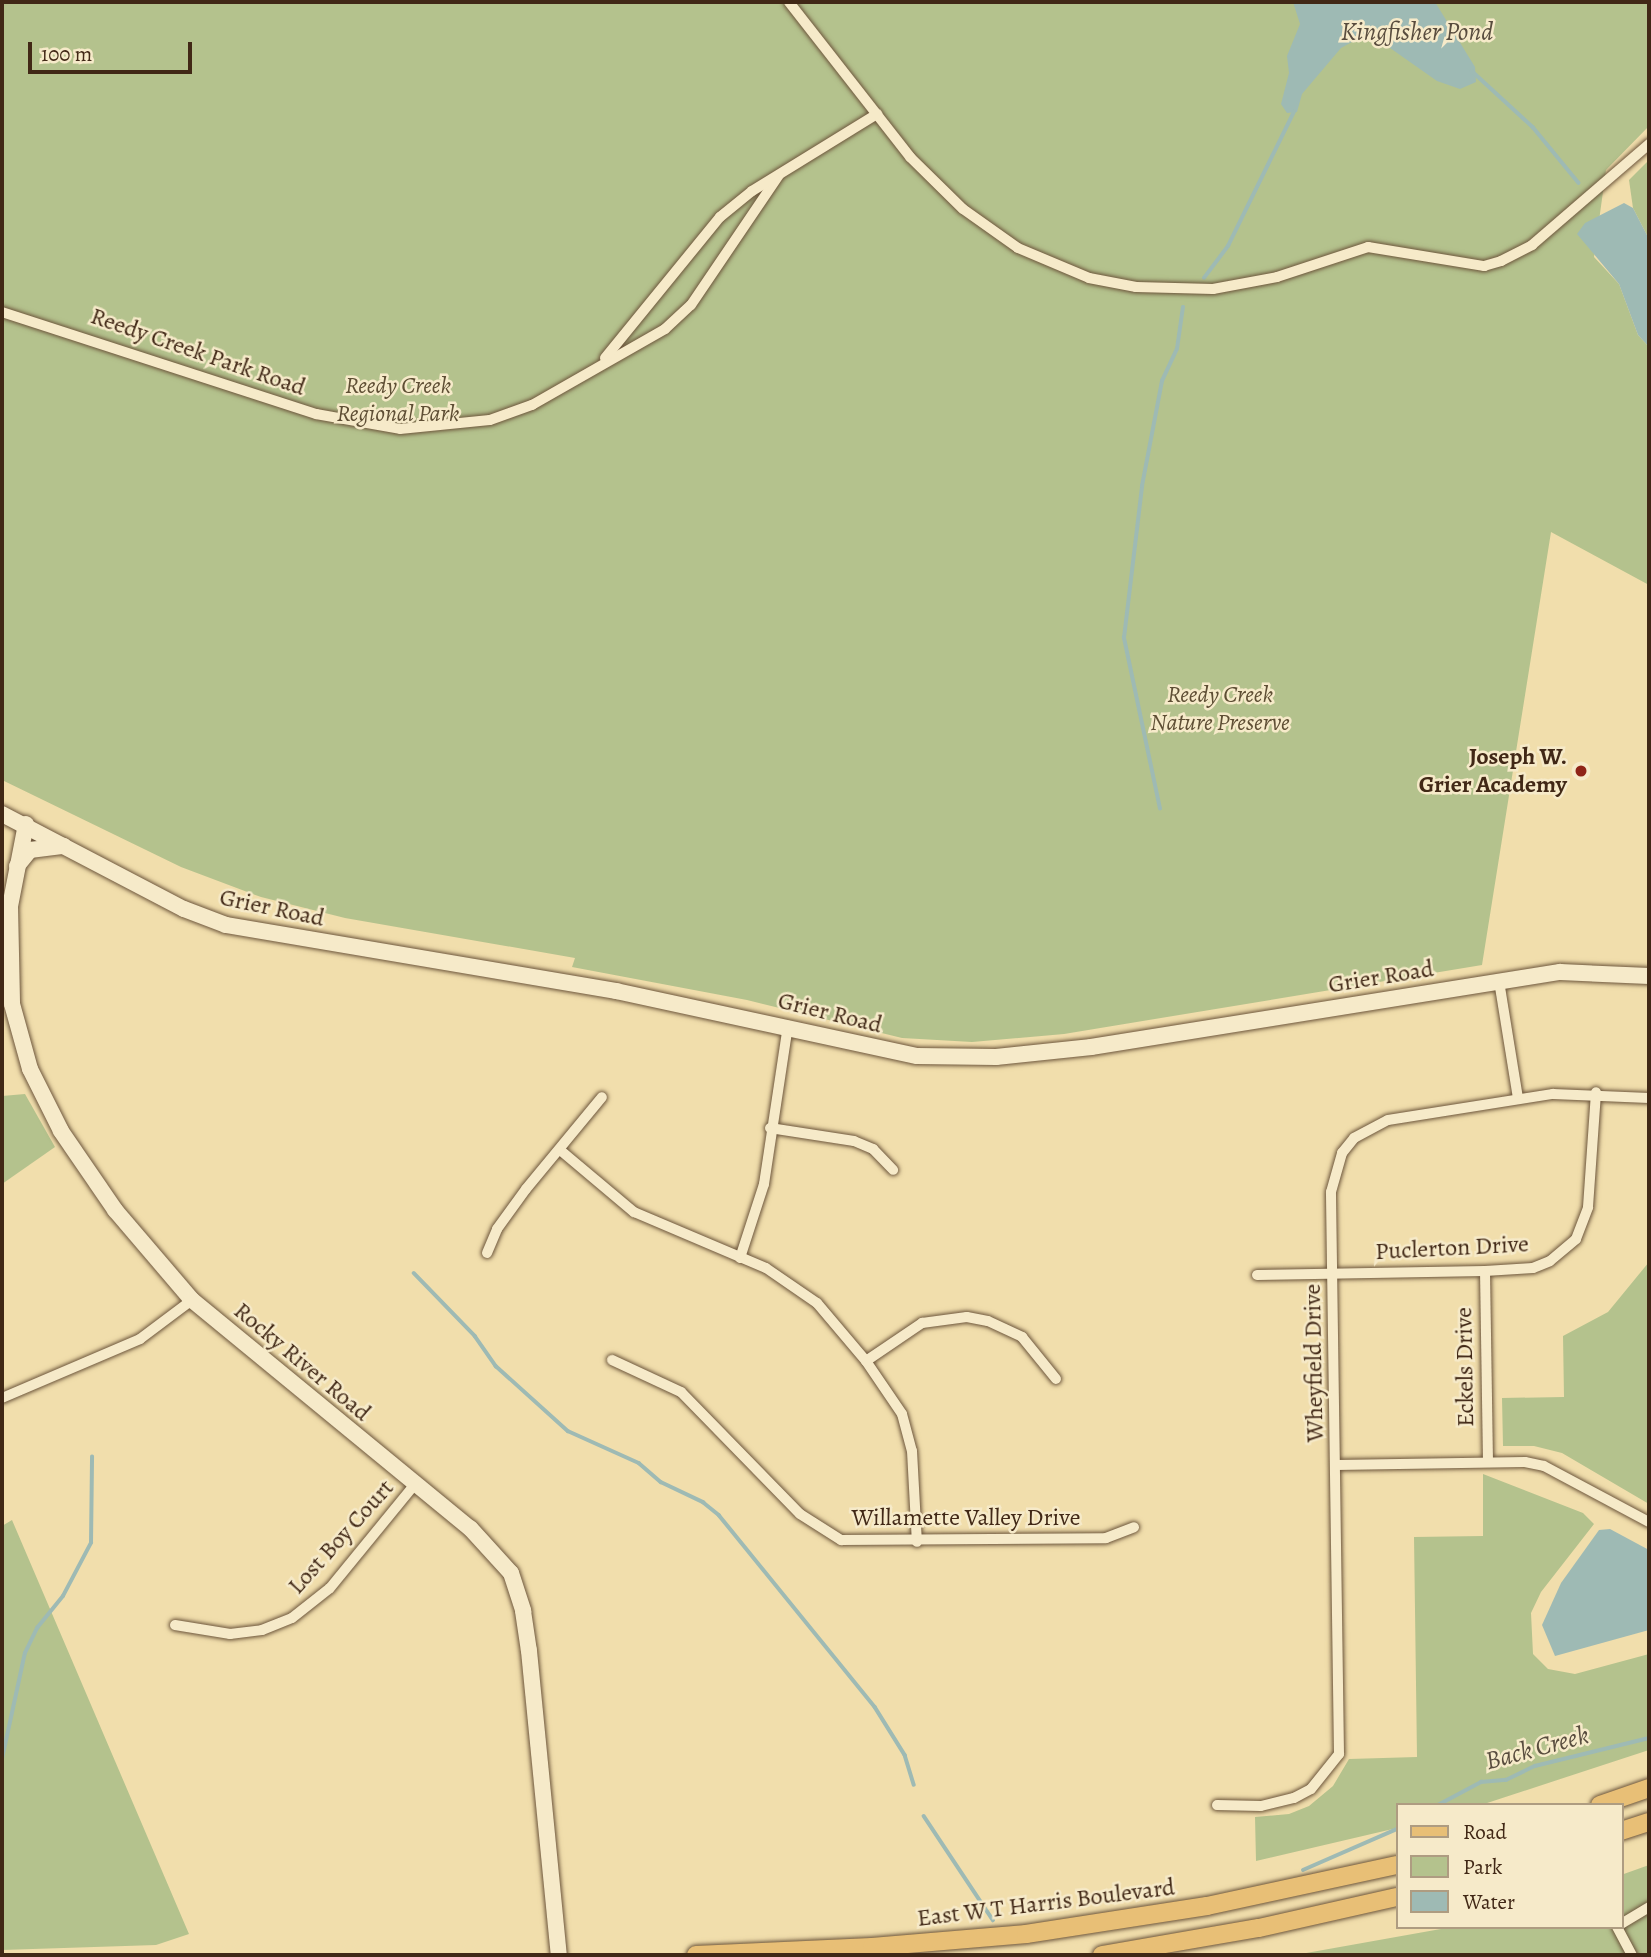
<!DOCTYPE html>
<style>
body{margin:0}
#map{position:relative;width:1651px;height:1957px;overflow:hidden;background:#f1deac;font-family:Alegreya,serif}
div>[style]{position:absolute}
.green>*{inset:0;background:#b4c28d}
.water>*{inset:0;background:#9ebab4}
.stream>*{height:3.5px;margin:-1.75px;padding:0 1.75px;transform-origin:1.75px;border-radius:1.75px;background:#9ebab4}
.roads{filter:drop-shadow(0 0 2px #6d563c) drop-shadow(0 0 2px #6d563c)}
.street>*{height:10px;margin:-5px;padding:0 5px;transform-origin:5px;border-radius:5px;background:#f6eac9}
.secondary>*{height:16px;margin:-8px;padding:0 8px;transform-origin:8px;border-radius:8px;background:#f6eac9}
.primary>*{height:18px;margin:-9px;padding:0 9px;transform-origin:9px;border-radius:9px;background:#e8bf76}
.dots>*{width:19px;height:19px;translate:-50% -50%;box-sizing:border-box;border:4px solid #f6eac9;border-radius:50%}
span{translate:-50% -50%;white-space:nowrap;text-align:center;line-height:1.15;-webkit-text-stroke:5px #f6eac9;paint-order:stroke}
.street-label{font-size:24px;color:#412816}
.park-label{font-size:24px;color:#5e4e34;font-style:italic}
.poi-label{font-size:24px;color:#412816;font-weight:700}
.right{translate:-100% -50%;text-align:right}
.water-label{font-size:26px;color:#584c3e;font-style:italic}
.frame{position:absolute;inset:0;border:4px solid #412816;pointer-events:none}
.legend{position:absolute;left:1396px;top:1803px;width:228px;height:126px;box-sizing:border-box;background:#f6eac9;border:2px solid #ae9c81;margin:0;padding:9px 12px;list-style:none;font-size:21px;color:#412816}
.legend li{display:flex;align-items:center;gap:14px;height:35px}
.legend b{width:35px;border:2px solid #ae9c81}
.scale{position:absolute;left:28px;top:42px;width:164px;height:32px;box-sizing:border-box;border:4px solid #412816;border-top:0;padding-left:9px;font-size:21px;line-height:24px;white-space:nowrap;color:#412816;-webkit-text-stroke:5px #f6eac9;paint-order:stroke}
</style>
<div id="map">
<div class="green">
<i style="clip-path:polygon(2px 2px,1649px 2px,1649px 126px,1606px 170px,1594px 257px,1619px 284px,1638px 335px,1649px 347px,1649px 585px,1551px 532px,1482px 965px,1064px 1034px,972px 1042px,902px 1038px,747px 1000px,572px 967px,575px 958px,345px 918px,261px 897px,181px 867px,2px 780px)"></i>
<i style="clip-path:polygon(1649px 160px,1649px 239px,1633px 208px,1629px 180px)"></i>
<i style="clip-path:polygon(25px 1094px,55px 1147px,2px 1184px,2px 1096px)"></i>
<i style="clip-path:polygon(1649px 1262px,1649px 1504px,1562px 1453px,1534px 1446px,1503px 1446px,1502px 1398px,1564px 1397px,1563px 1336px,1608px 1312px)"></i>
<i style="clip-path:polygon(1483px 1474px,1583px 1513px,1594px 1524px,1541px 1592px,1531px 1613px,1533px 1654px,1548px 1669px,1575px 1674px,1649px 1654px,1649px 1750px,1481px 1805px,1397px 1805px,1397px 1828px,1256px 1861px,1255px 1817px,1289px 1814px,1309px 1806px,1333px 1786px,1349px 1759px,1417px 1757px,1414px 1537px,1483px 1536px)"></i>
<i style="clip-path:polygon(12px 1520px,115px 1761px,189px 1934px,156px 1945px,2px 1950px,2px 1526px)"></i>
<i style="clip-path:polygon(1649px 1865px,1649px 1955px,1295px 1955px,1452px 1927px,1621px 1927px,1621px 1875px)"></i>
</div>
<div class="water">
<i style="clip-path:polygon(1293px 2px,1435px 2px,1475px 67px,1476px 82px,1460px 89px,1437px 81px,1373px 36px,1361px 37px,1341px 48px,1302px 94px,1297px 112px,1287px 113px,1281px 104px,1289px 73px,1287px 56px,1300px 24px)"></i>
<i style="clip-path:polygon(1624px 203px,1633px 208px,1649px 239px,1649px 347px,1638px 335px,1619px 284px,1577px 234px,1585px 223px)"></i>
<i style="clip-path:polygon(1610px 1529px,1649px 1550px,1649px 1630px,1555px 1656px,1542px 1625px,1561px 1583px,1599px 1530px)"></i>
</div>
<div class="stream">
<i style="left:1472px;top:71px;width:83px;rotate:42.6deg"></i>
<i style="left:1533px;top:127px;width:72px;rotate:50.6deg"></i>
<i style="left:1204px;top:278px;width:40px;rotate:-53deg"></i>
<i style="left:1228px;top:246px;width:149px;rotate:-63.8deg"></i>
<i style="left:1160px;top:809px;width:175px;rotate:-101.9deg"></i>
<i style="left:1124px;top:638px;width:153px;rotate:-83.2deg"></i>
<i style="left:1142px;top:486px;width:107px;rotate:-79.2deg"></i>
<i style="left:1162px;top:381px;width:35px;rotate:-65deg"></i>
<i style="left:1177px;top:349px;width:42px;rotate:-81.9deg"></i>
<i style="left:414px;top:1273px;width:88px;rotate:45.9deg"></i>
<i style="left:475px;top:1336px;width:37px;rotate:55deg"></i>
<i style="left:496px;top:1366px;width:97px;rotate:42.1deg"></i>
<i style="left:568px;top:1431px;width:78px;rotate:24.3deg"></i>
<i style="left:639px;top:1463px;width:29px;rotate:41deg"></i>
<i style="left:661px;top:1482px;width:47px;rotate:25.5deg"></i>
<i style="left:703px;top:1502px;width:21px;rotate:39deg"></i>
<i style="left:719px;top:1515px;width:247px;rotate:50.9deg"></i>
<i style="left:875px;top:1707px;width:57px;rotate:58deg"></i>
<i style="left:905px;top:1755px;width:31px;rotate:73deg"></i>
<i style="left:2px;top:1759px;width:108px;rotate:-77.8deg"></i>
<i style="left:25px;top:1653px;width:28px;rotate:-64deg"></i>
<i style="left:37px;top:1628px;width:41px;rotate:-50.9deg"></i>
<i style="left:63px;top:1596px;width:60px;rotate:-62.2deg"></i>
<i style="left:91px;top:1543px;width:86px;rotate:-89.3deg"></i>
<i style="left:1438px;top:1805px;width:49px;rotate:-28.1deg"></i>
<i style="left:1481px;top:1782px;width:25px;rotate:-5deg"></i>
<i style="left:1506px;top:1780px;width:32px;rotate:-26deg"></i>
<i style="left:1535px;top:1766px;width:117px;rotate:-13.8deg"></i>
<i style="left:924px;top:1816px;width:125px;rotate:56.4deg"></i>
<i style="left:1303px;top:1870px;width:103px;rotate:-23.6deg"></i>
</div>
<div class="roads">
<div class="street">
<i style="left:789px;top:2px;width:197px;rotate:52deg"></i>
<i style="left:910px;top:157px;width:74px;rotate:44.5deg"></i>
<i style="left:963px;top:209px;width:67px;rotate:35.3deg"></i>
<i style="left:1018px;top:248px;width:77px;rotate:22.9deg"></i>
<i style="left:1089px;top:278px;width:48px;rotate:10.8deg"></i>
<i style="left:1136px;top:287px;width:77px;rotate:1.5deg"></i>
<i style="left:1213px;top:289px;width:65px;rotate:-10.6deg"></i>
<i style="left:1277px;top:277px;width:96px;rotate:-18.2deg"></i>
<i style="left:1368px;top:247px;width:118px;rotate:9.3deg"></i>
<i style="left:1484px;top:266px;width:18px;rotate:-16deg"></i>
<i style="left:1501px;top:261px;width:35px;rotate:-27deg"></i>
<i style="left:1532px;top:245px;width:155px;rotate:-40.8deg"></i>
<i style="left:2px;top:312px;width:330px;rotate:18deg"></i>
<i style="left:316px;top:414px;width:85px;rotate:10.1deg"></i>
<i style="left:400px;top:429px;width:90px;rotate:-5.7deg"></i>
<i style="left:490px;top:420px;width:45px;rotate:-19.7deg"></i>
<i style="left:532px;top:405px;width:153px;rotate:-29.7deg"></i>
<i style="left:665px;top:329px;width:35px;rotate:-43deg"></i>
<i style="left:691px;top:305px;width:157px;rotate:-55.9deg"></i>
<i style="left:605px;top:358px;width:182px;rotate:-50.8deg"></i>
<i style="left:720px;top:217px;width:41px;rotate:-39.1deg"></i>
<i style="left:752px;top:191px;width:147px;rotate:-31.6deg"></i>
<i style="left:1499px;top:981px;width:119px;rotate:80.8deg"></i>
<i style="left:770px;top:1128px;width:85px;rotate:8.8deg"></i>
<i style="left:854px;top:1141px;width:21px;rotate:23deg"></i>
<i style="left:873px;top:1149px;width:29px;rotate:46deg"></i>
<i style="left:560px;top:1150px;width:97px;rotate:40deg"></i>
<i style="left:634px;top:1212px;width:143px;rotate:23deg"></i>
<i style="left:766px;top:1268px;width:62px;rotate:34.5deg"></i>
<i style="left:817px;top:1303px;width:76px;rotate:49.8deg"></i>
<i style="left:866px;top:1361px;width:64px;rotate:55.8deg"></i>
<i style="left:902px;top:1414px;width:38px;rotate:75deg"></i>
<i style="left:912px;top:1451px;width:91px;rotate:86.9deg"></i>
<i style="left:487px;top:1253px;width:26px;rotate:-67deg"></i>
<i style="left:497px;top:1229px;width:49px;rotate:-54.1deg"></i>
<i style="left:526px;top:1189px;width:119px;rotate:-50.4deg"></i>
<i style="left:740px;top:1258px;width:78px;rotate:-72deg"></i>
<i style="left:764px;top:1184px;width:160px;rotate:-81.4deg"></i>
<i style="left:1485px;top:1271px;width:191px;rotate:89.1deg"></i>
<i style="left:1257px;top:1275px;width:228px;rotate:-1deg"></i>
<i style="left:1485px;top:1271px;width:48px;rotate:-3.6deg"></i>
<i style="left:1533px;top:1268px;width:18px;rotate:-22deg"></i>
<i style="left:1550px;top:1261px;width:34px;rotate:-40deg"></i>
<i style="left:1576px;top:1239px;width:34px;rotate:-69deg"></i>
<i style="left:1588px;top:1207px;width:115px;rotate:-86deg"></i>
<i style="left:612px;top:1360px;width:76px;rotate:24.9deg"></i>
<i style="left:681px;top:1392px;width:170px;rotate:45.7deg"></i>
<i style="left:800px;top:1514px;width:49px;rotate:32.4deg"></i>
<i style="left:841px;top:1540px;width:265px;rotate:-0.4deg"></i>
<i style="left:1106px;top:1538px;width:30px;rotate:-21deg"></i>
<i style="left:866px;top:1361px;width:68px;rotate:-34.2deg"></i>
<i style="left:922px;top:1323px;width:45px;rotate:-7.6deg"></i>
<i style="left:967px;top:1317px;width:21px;rotate:11deg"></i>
<i style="left:988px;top:1321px;width:38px;rotate:25deg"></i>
<i style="left:1022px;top:1337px;width:54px;rotate:51deg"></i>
<i style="left:2px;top:1398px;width:150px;rotate:-23.1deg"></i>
<i style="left:140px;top:1339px;width:65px;rotate:-36.9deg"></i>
<i style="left:1336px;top:1465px;width:189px;rotate:-0.9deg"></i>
<i style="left:1525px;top:1462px;width:19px;rotate:12deg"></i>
<i style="left:1544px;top:1466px;width:119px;rotate:28.1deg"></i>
<i style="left:175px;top:1625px;width:56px;rotate:9.3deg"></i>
<i style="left:230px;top:1634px;width:32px;rotate:-7deg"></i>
<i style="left:262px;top:1630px;width:32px;rotate:-22deg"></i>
<i style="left:292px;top:1618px;width:48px;rotate:-38.3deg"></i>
<i style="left:330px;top:1588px;width:134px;rotate:-50.7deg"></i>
<i style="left:1217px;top:1805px;width:44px;rotate:1.3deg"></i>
<i style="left:1261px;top:1806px;width:34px;rotate:-14deg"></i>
<i style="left:1294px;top:1798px;width:19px;rotate:-28deg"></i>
<i style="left:1311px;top:1789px;width:45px;rotate:-51.3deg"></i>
<i style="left:1339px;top:1754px;width:562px;rotate:-90.82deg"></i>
<i style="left:1331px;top:1192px;width:41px;rotate:-74.2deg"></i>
<i style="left:1342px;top:1153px;width:19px;rotate:-51deg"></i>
<i style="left:1354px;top:1138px;width:38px;rotate:-28deg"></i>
<i style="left:1388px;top:1120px;width:167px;rotate:-9deg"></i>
<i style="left:1553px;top:1094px;width:96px;rotate:2.4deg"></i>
<i style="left:1621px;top:1924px;width:33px;rotate:-31deg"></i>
<i style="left:1617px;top:1927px;width:32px;rotate:62deg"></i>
</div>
<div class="secondary">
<i style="left:2px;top:814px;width:205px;rotate:27.6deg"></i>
<i style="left:184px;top:909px;width:45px;rotate:20.9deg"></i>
<i style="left:226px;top:925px;width:396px;rotate:9.6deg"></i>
<i style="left:616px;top:991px;width:308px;rotate:12.2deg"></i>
<i style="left:917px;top:1056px;width:79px;rotate:0.7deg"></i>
<i style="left:996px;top:1057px;width:96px;rotate:-6deg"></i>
<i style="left:1091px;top:1047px;width:475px;rotate:-9.1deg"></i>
<i style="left:1560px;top:972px;width:89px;rotate:2.6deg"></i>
<i style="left:26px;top:824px;width:84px;rotate:101deg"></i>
<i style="left:10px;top:906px;width:98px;rotate:88.8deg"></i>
<i style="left:12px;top:1004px;width:67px;rotate:74.5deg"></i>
<i style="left:30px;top:1069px;width:69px;rotate:63.4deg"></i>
<i style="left:61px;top:1131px;width:96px;rotate:55.6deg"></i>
<i style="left:115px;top:1210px;width:118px;rotate:49.5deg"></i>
<i style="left:192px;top:1300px;width:360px;rotate:39.4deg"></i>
<i style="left:470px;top:1528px;width:61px;rotate:47.7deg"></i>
<i style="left:511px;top:1573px;width:40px;rotate:72deg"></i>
<i style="left:523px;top:1611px;width:40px;rotate:81.5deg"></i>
<i style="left:529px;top:1651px;width:305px;rotate:84.4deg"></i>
<i style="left:17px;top:866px;width:21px;rotate:-51deg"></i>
<i style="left:30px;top:850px;width:34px;rotate:-7deg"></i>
</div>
<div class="primary">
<i style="left:1600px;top:1805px;width:52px;rotate:-19.1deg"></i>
<i style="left:1621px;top:1831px;width:29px;rotate:-18deg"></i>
<i style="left:696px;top:1955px;width:176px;rotate:-2.6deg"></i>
<i style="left:872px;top:1947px;width:155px;rotate:-4.8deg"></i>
<i style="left:1026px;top:1934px;width:183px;rotate:-8.8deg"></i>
<i style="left:1207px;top:1906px;width:194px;rotate:-12.2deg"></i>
<i style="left:1102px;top:1955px;width:159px;rotate:-9.8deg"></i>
<i style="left:1259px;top:1928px;width:141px;rotate:-12.7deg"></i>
</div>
</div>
<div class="dots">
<i style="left:1581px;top:771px;background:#8f2418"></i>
</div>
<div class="street-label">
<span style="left:198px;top:352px;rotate:19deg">Reedy Creek Park Road</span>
<span style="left:272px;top:908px;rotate:12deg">Grier Road</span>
<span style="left:1381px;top:977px;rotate:-9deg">Grier Road</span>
<span style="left:830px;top:1013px;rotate:14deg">Grier Road</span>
<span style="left:1452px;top:1248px;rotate:-3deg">Puclerton Drive</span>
<span style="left:302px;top:1362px;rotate:40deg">Rocky River Road</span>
<span style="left:1314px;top:1363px;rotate:-91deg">Wheyfield Drive</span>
<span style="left:1465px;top:1367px;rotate:-91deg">Eckels Drive</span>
<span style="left:966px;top:1518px">Willamette Valley Drive</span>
<span style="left:341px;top:1537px;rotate:-48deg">Lost Boy Court</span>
<span style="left:1046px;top:1903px;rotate:-7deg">East W T Harris Boulevard</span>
</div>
<div class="park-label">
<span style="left:398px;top:400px">Reedy Creek<br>Regional Park</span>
<span style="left:1220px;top:709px">Reedy Creek<br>Nature Preserve</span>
</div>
<div class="poi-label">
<span class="right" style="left:1567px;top:771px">Joseph W.<br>Grier Academy</span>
</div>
<div class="water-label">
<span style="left:1417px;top:32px">Kingfisher Pond</span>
<span style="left:1537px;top:1748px;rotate:-15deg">Back Creek</span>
</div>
<div class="frame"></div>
<ul class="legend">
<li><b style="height:9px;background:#e8bf76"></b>Road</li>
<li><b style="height:19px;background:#b4c28d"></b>Park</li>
<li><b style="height:19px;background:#9ebab4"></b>Water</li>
</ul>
<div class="scale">100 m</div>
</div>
